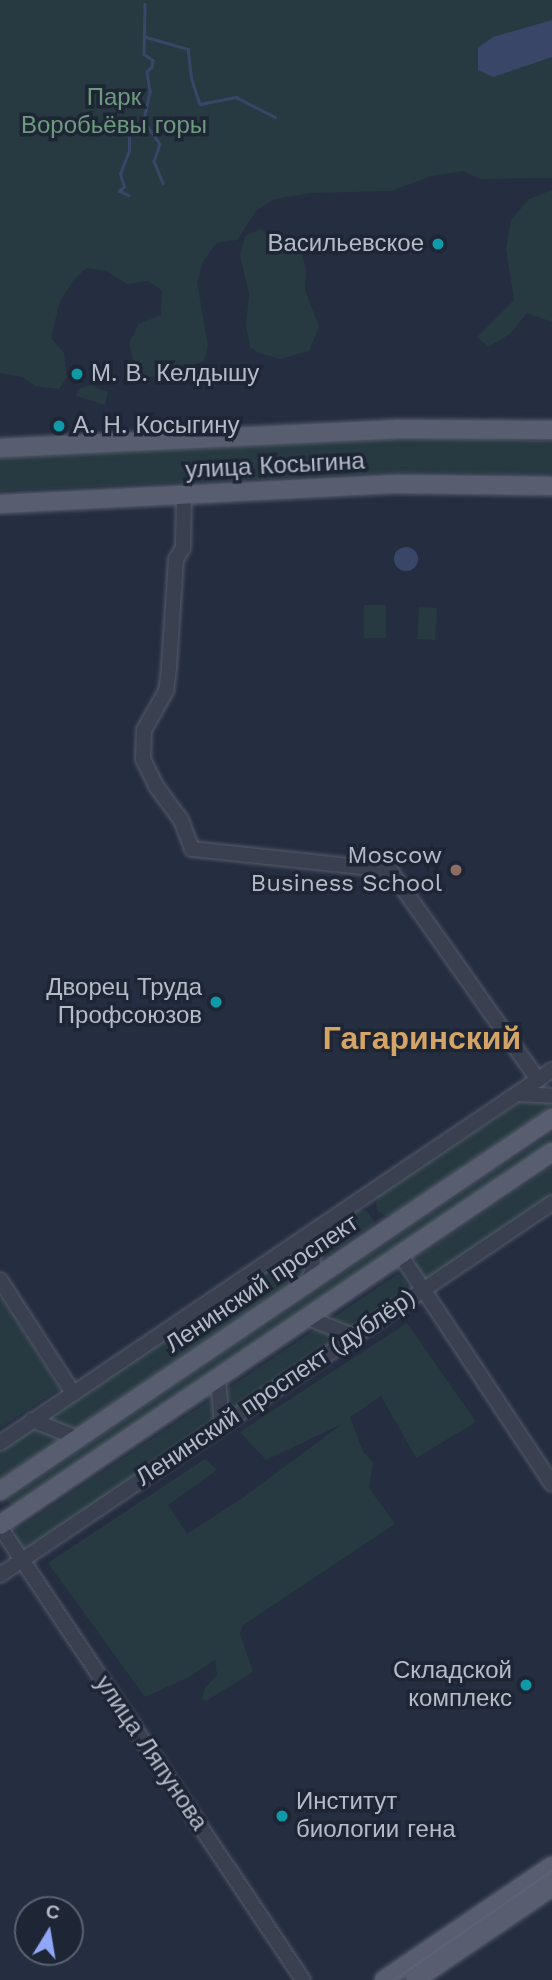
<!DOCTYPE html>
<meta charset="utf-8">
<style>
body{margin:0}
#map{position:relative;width:552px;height:1980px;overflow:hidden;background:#252d40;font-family:"Work Sans",sans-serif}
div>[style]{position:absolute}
.green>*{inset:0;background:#273a41;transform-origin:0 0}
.water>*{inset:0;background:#394667}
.round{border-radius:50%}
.stream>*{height:2.5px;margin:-1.25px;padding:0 1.25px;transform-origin:1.25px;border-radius:1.25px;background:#394667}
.roads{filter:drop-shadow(0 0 2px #545b6a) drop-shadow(0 0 2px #545b6a)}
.minor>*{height:14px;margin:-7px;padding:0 7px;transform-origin:7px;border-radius:7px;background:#3a4050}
.major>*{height:18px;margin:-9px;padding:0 9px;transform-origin:9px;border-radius:9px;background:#585e70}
.tram>*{height:2px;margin:-1px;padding:0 1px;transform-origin:1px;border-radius:1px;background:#5c6377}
.dots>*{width:19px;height:19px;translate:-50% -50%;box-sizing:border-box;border:4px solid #1e2535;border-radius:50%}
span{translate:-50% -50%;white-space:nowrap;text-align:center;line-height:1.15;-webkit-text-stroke:7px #1e2535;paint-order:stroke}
.park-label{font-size:24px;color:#6d9b7e}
.poi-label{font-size:24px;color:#b6bbca}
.right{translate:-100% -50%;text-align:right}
.left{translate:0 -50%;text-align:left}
.street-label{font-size:24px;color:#b6bbca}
.district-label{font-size:32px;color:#d5a567;font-weight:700}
.north{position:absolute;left:14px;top:1896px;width:70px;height:70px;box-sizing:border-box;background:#1e2535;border:2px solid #5b6171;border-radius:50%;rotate:11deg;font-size:19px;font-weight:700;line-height:28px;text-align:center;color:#b6bbca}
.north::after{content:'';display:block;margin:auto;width:24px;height:32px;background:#8ea8f7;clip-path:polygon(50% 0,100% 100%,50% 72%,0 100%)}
</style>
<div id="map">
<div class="green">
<i style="clip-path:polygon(0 0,552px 0,552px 178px,480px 179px,463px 171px,432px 176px,391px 191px,311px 193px,274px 199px,256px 211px,237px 240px,216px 243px,203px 262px,197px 282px,208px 346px,204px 361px,178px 370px,163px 381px,160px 377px,137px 376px,129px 343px,139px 324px,161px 315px,162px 290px,148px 281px,127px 284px,106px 271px,86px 268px,73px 281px,60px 301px,51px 338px,64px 353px,67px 377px,59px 389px,35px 386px,23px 377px,0 373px)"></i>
<i style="clip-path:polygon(552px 190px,552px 322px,527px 313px,510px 334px,488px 347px,477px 337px,514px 300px,506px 249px,511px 220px,529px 199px)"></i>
<i style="clip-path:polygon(261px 229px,280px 247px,301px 250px,306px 269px,305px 290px,319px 327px,309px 351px,280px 359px,259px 353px,250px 347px,246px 326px,249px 294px,240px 255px,245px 236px)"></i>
<i style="clip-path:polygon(91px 385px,108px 392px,105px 405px,76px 396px,78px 389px)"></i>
<i style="clip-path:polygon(349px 437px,552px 441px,552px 474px,399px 472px,0 491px,0 456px)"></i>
<i style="left:364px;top:605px;width:22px;height:33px"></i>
<i style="left:419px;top:607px;width:18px;height:32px;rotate:3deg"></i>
<i style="clip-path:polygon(530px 1095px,552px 1100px,552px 1106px,393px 1215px,385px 1216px,378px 1211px,376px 1204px,378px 1196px)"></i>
<i style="clip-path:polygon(552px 1132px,552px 1146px,13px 1508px,7px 1500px)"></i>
<i style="clip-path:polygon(552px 1166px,552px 1197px,429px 1279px,420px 1277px,415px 1265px,418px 1257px)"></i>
<i style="clip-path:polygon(355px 1210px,367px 1211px,375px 1223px,321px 1259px,319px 1233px)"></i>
<i style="clip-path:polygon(299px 1253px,306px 1257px,308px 1272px,0 1479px,0 1451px,291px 1255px)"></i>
<i style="clip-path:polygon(398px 1274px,407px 1283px,404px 1296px,25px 1550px,22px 1549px,14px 1537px,16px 1530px)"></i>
<i style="clip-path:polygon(0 1297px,60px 1389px,0 1428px)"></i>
<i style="clip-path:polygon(407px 1323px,476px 1422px,416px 1458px,381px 1396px,350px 1417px,363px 1452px,373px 1462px,369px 1488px,395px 1524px,242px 1626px,240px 1634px,253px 1672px,206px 1701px,202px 1699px,205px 1688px,217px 1675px,215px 1660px,189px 1677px,145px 1697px,48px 1563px,205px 1459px,217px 1470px,168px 1505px,187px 1534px,244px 1497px,342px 1424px,266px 1460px,240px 1432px)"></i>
</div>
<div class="water">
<i style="clip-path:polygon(552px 20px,552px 57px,493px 77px,478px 70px,478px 48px,493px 37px)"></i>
<i class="round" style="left:394px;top:547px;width:24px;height:24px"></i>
</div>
<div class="stream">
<i style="left:145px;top:4px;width:50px;rotate:91.1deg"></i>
<i style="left:144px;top:54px;width:11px;rotate:34deg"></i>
<i style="left:153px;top:60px;width:7px;rotate:98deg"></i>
<i style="left:152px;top:67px;width:7px;rotate:135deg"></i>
<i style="left:147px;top:72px;width:20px;rotate:81deg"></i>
<i style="left:150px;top:92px;width:30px;rotate:102deg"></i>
<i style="left:144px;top:121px;width:28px;rotate:55deg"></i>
<i style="left:160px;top:144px;width:18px;rotate:109deg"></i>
<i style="left:154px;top:161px;width:24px;rotate:68deg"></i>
<i style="left:146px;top:37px;width:44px;rotate:15.9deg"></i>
<i style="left:188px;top:49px;width:31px;rotate:83deg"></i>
<i style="left:192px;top:80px;width:25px;rotate:72deg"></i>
<i style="left:200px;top:104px;width:37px;rotate:-11deg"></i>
<i style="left:236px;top:97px;width:44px;rotate:27.1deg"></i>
<i style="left:129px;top:196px;width:11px;rotate:-153deg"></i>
<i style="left:119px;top:191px;width:6px;rotate:-39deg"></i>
<i style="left:124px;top:187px;width:14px;rotate:-107deg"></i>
<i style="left:120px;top:174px;width:25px;rotate:-69deg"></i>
<i style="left:129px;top:151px;width:17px;rotate:-90deg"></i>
<i style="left:129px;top:134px;width:18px;rotate:-41deg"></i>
</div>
<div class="roads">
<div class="minor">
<i style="left:184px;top:495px;width:53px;rotate:91.1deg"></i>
<i style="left:183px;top:548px;width:13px;rotate:122deg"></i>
<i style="left:176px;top:559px;width:109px;rotate:93.7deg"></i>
<i style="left:169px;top:668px;width:23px;rotate:97deg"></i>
<i style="left:166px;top:691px;width:45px;rotate:119.4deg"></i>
<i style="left:144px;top:730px;width:29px;rotate:92deg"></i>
<i style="left:143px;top:759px;width:30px;rotate:64deg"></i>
<i style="left:156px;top:786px;width:42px;rotate:53.7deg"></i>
<i style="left:181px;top:820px;width:31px;rotate:69deg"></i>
<i style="left:192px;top:849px;width:199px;rotate:6.1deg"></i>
<i style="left:390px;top:870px;width:257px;rotate:54.8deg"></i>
<i style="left:519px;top:1094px;width:33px;rotate:3deg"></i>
<i style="left:401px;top:1256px;width:273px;rotate:56.5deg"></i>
<i style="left:0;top:1280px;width:135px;rotate:57.1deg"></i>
<i style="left:306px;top:1284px;width:13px;rotate:-63deg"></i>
<i style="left:312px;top:1272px;width:32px;rotate:-86deg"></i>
<i style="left:314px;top:1240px;width:15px;rotate:-62deg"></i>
<i style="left:308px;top:1318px;width:48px;rotate:21.8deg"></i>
<i style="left:218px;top:1379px;width:46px;rotate:85deg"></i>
<i style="left:32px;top:1420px;width:48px;rotate:21.8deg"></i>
<i style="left:0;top:1443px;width:666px;rotate:-34.05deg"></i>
<i style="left:0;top:1527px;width:545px;rotate:56.22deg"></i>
<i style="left:0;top:1575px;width:666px;rotate:-33.98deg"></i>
</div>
<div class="major">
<i style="left:0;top:448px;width:396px;rotate:-2.7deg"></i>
<i style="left:396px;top:429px;width:156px;rotate:0.4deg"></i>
<i style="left:0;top:504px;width:398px;rotate:-2.9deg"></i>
<i style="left:397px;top:484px;width:155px;rotate:0.7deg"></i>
<i style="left:0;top:1491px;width:666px;rotate:-34.05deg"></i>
<i style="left:0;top:1525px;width:666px;rotate:-34.05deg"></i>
<i style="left:384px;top:1980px;width:203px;rotate:-34.2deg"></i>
<i style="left:415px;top:1980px;width:166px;rotate:-34.2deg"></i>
</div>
</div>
<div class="tram">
<i style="left:394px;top:1980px;width:192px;rotate:-34.6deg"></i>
</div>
<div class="dots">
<i style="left:438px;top:244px;background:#0f9aa8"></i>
<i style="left:77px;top:374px;background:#0f9aa8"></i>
<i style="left:59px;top:426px;background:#0f9aa8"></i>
<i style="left:456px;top:870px;background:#8d6e63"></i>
<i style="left:216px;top:1002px;background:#0f9aa8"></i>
<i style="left:526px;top:1685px;background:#0f9aa8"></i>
<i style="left:282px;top:1816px;background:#0f9aa8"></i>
</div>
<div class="park-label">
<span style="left:114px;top:112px">Парк<br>Воробьёвы горы</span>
</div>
<div class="poi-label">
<span class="right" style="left:424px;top:244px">Васильевское</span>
<span class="left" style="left:91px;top:374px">М. В. Келдышу</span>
<span class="left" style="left:73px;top:426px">А. Н. Косыгину</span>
<span class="right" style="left:442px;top:870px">Moscow<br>Business School</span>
<span class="right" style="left:202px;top:1002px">Дворец Труда<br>Профсоюзов</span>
<span class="right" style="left:512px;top:1685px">Складской<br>комплекс</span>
<span class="left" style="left:296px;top:1816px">Институт<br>биологии гена</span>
</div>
<div class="street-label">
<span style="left:275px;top:466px;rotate:-3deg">улица Косыгина</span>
<span style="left:262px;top:1284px;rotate:-34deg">Ленинский проспект</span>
<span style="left:276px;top:1388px;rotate:-34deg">Ленинский проспект (дублёр)</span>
<span style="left:151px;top:1753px;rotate:56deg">улица Ляпунова</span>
</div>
<div class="district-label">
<span style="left:422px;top:1038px">Гагаринский</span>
</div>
<div class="north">С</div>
</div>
